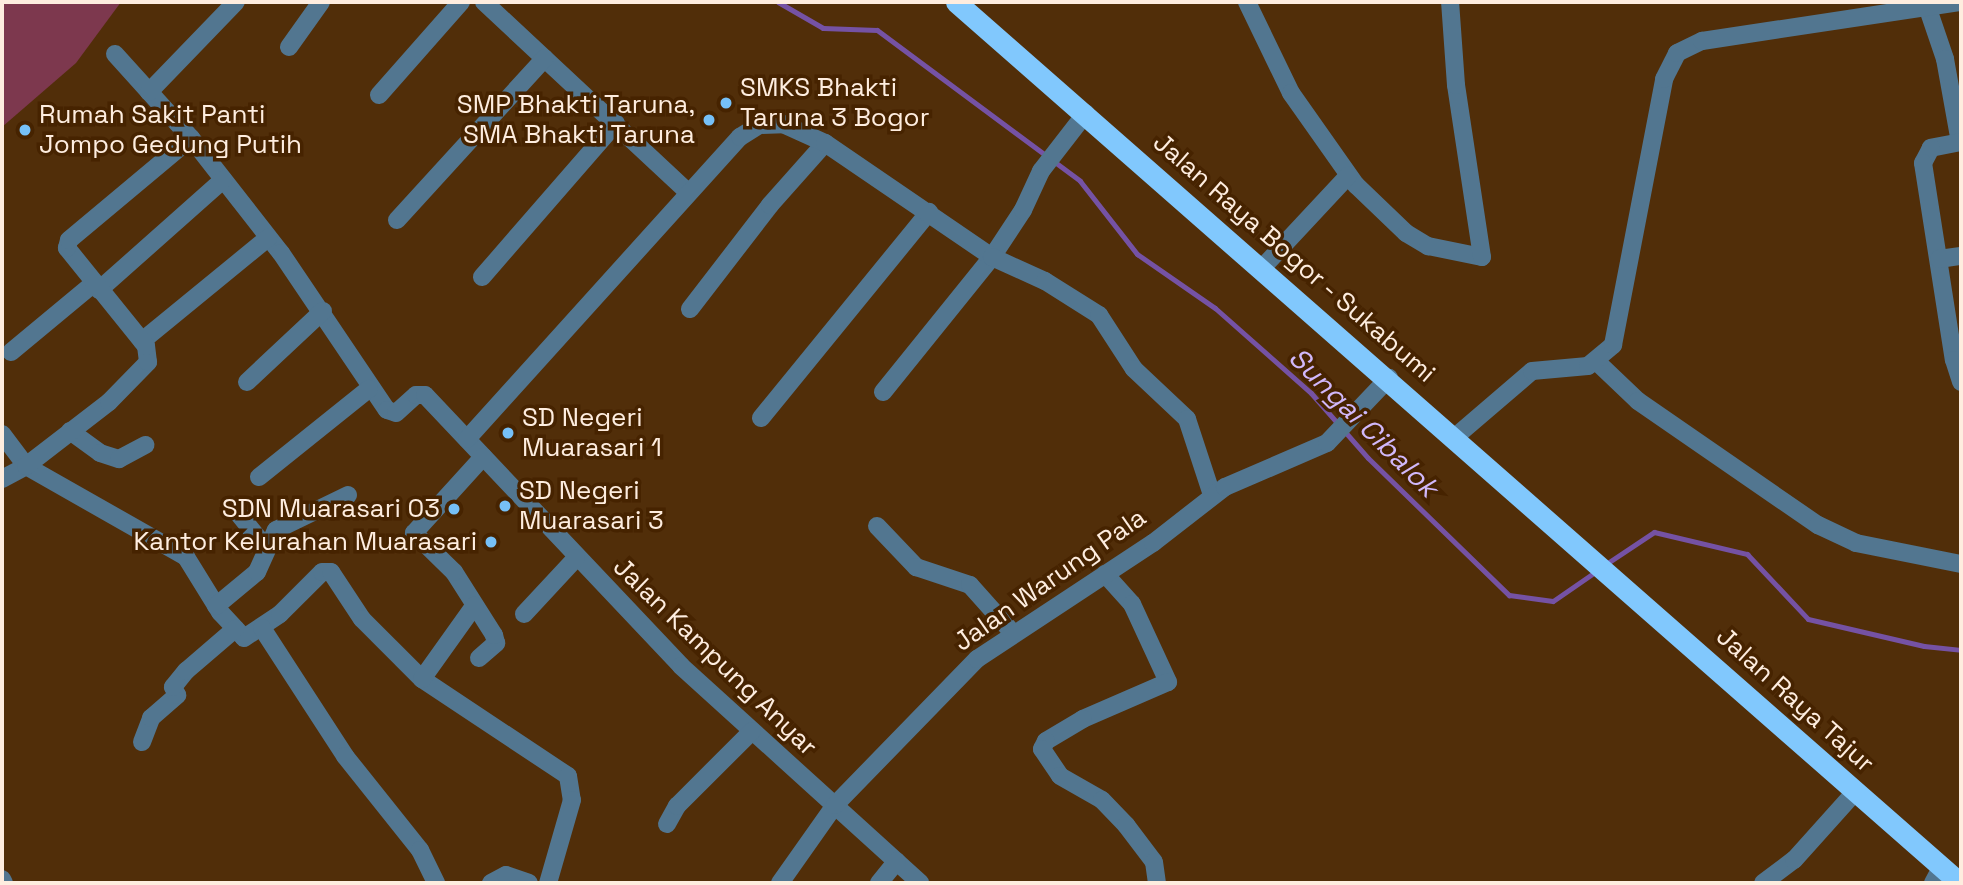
<!DOCTYPE html>
<style>
body{margin:0}
#map{position:relative;width:1963px;height:885px;overflow:hidden;background:#512e09;font-family:"Space Grotesk",sans-serif}
div>[style]{position:absolute}
.green>*{inset:0;background:#7d384e}
.stream>*{height:5px;margin:-2.5px;padding:0 2.5px;transform-origin:2.5px;border-radius:2.5px;background:#7552a4}
.street>*{height:18px;margin:-9px;padding:0 9px;transform-origin:9px;border-radius:9px;background:#527690}
.highway>*{height:21px;margin:-10.5px;padding:0 10.5px;transform-origin:10.5px;border-radius:10.5px;background:#81c8fd}
.dots>*{width:19px;height:19px;translate:-50% -50%;box-sizing:border-box;border:4px solid #462300;border-radius:50%}
span{translate:-50% -50%;white-space:nowrap;text-align:center;line-height:1.15;-webkit-text-stroke:7px #462300;paint-order:stroke}
.poi-label{font-size:26px;color:#feeddf}
.left{translate:0 -50%;text-align:left}
.right{translate:-100% -50%;text-align:right}
.street-label{font-size:26px;color:#feeddf}
.water-label{font-size:28px;color:#d1b8fa;font-style:italic}
.frame{position:absolute;inset:0;border:4px solid #feeddf;pointer-events:none}
</style>
<div id="map">
<div class="green">
<i style="clip-path:polygon(2px 2px,121px 2px,76px 63px,2px 127px)"></i>
</div>
<div class="stream">
<i style="left:778px;top:2px;width:52px;rotate:30deg"></i>
<i style="left:823px;top:28px;width:54px;rotate:2.1deg"></i>
<i style="left:877px;top:30px;width:253px;rotate:36.6deg"></i>
<i style="left:1080px;top:181px;width:93px;rotate:52deg"></i>
<i style="left:1137px;top:254px;width:95px;rotate:34.7deg"></i>
<i style="left:1215px;top:308px;width:128px;rotate:41.5deg"></i>
<i style="left:1311px;top:393px;width:86px;rotate:48.8deg"></i>
<i style="left:1368px;top:458px;width:197px;rotate:44.2deg"></i>
<i style="left:1509px;top:595px;width:44px;rotate:7.8deg"></i>
<i style="left:1553px;top:601px;width:51px;rotate:-34.6deg"></i>
<i style="left:1606px;top:564px;width:58px;rotate:-33.7deg"></i>
<i style="left:1654px;top:532px;width:96px;rotate:13.3deg"></i>
<i style="left:1747px;top:554px;width:89px;rotate:46.8deg"></i>
<i style="left:1808px;top:619px;width:119px;rotate:13.1deg"></i>
<i style="left:1924px;top:646px;width:37px;rotate:6deg"></i>
</div>
<div class="street">
<i style="left:484px;top:2px;width:279px;rotate:43deg"></i>
<i style="left:1247px;top:2px;width:101px;rotate:64.2deg"></i>
<i style="left:1291px;top:93px;width:113px;rotate:54.8deg"></i>
<i style="left:1356px;top:185px;width:69px;rotate:43.8deg"></i>
<i style="left:1406px;top:233px;width:26px;rotate:31deg"></i>
<i style="left:1428px;top:246px;width:55px;rotate:11.5deg"></i>
<i style="left:1482px;top:257px;width:174px;rotate:-98.6deg"></i>
<i style="left:1456px;top:85px;width:83px;rotate:-94.1deg"></i>
<i style="left:1927px;top:6px;width:56px;rotate:71.2deg"></i>
<i style="left:1945px;top:59px;width:84px;rotate:79.8deg"></i>
<i style="left:289px;top:47px;width:55px;rotate:-54.6deg"></i>
<i style="left:115px;top:54px;width:113px;rotate:47.9deg"></i>
<i style="left:191px;top:138px;width:146px;rotate:52deg"></i>
<i style="left:281px;top:253px;width:189px;rotate:56deg"></i>
<i style="left:387px;top:410px;width:9px;rotate:18deg"></i>
<i style="left:396px;top:413px;width:27px;rotate:-42deg"></i>
<i style="left:416px;top:395px;width:9px"></i>
<i style="left:425px;top:395px;width:373px;rotate:46.6deg"></i>
<i style="left:681px;top:666px;width:323px;rotate:42.2deg"></i>
<i style="left:149px;top:92px;width:125px;rotate:-46deg"></i>
<i style="left:379px;top:95px;width:124px;rotate:-48.6deg"></i>
<i style="left:1961px;top:142px;width:31px;rotate:169deg"></i>
<i style="left:1931px;top:148px;width:17px;rotate:118deg"></i>
<i style="left:1923px;top:163px;width:199px;rotate:81.1deg"></i>
<i style="left:1954px;top:360px;width:23px;rotate:72deg"></i>
<i style="left:397px;top:220px;width:219px;rotate:-47.6deg"></i>
<i style="left:1939px;top:259px;width:22px;rotate:-8deg"></i>
<i style="left:1263px;top:267px;width:125px;rotate:-47deg"></i>
<i style="left:482px;top:277px;width:204px;rotate:-49deg"></i>
<i style="left:99px;top:290px;width:166px;rotate:-41.6deg"></i>
<i style="left:690px;top:309px;width:131px;rotate:-52.4deg"></i>
<i style="left:770px;top:205px;width:83px;rotate:-48.4deg"></i>
<i style="left:142px;top:341px;width:163px;rotate:-39.3deg"></i>
<i style="left:11px;top:352px;width:108px;rotate:-39.7deg"></i>
<i style="left:1596px;top:361px;width:58px;rotate:43.6deg"></i>
<i style="left:1638px;top:401px;width:219px;rotate:34.6deg"></i>
<i style="left:1818px;top:525px;width:42px;rotate:25.3deg"></i>
<i style="left:1856px;top:543px;width:107px;rotate:11.3deg"></i>
<i style="left:247px;top:382px;width:104px;rotate:-43.1deg"></i>
<i style="left:883px;top:392px;width:174px;rotate:-51.1deg"></i>
<i style="left:992px;top:257px;width:56px;rotate:-56.6deg"></i>
<i style="left:1023px;top:210px;width:43px;rotate:-65.2deg"></i>
<i style="left:1041px;top:171px;width:73px;rotate:-52.2deg"></i>
<i style="left:761px;top:418px;width:266px;rotate:-50.8deg"></i>
<i style="left:70px;top:431px;width:37px;rotate:36deg"></i>
<i style="left:100px;top:453px;width:20px;rotate:18deg"></i>
<i style="left:119px;top:459px;width:30px;rotate:-28deg"></i>
<i style="left:2px;top:434px;width:40px;rotate:53deg"></i>
<i style="left:26px;top:466px;width:184px;rotate:29.6deg"></i>
<i style="left:186px;top:557px;width:65px;rotate:58.3deg"></i>
<i style="left:220px;top:612px;width:35px;rotate:47deg"></i>
<i style="left:244px;top:638px;width:43px;rotate:-33.7deg"></i>
<i style="left:280px;top:614px;width:59px;rotate:-45deg"></i>
<i style="left:322px;top:572px;width:9px"></i>
<i style="left:331px;top:572px;width:56px;rotate:56.6deg"></i>
<i style="left:362px;top:619px;width:85px;rotate:45deg"></i>
<i style="left:422px;top:679px;width:175px;rotate:33.6deg"></i>
<i style="left:568px;top:776px;width:24px;rotate:81deg"></i>
<i style="left:572px;top:800px;width:86px;rotate:106.1deg"></i>
<i style="left:1455px;top:437px;width:101px;rotate:-40.6deg"></i>
<i style="left:1532px;top:371px;width:56px;rotate:-5.1deg"></i>
<i style="left:1588px;top:366px;width:33px;rotate:-40deg"></i>
<i style="left:1613px;top:345px;width:271px;rotate:-79.1deg"></i>
<i style="left:1664px;top:79px;width:29px;rotate:-63deg"></i>
<i style="left:1677px;top:53px;width:28px;rotate:-26deg"></i>
<i style="left:1702px;top:41px;width:262px;rotate:-8.6deg"></i>
<i style="left:467px;top:439px;width:407px;rotate:-47.9deg"></i>
<i style="left:740px;top:137px;width:22px;rotate:-32deg"></i>
<i style="left:759px;top:125px;width:24px;rotate:-2deg"></i>
<i style="left:783px;top:124px;width:46px;rotate:24.3deg"></i>
<i style="left:825px;top:143px;width:202px;rotate:34.3deg"></i>
<i style="left:992px;top:257px;width:58px;rotate:24.4deg"></i>
<i style="left:1045px;top:281px;width:64px;rotate:32.2deg"></i>
<i style="left:1099px;top:315px;width:64px;rotate:57.1deg"></i>
<i style="left:1134px;top:369px;width:73px;rotate:43.3deg"></i>
<i style="left:1187px;top:419px;width:80px;rotate:71.8deg"></i>
<i style="left:259px;top:477px;width:141px;rotate:-38.7deg"></i>
<i style="left:2px;top:479px;width:27px;rotate:-28deg"></i>
<i style="left:26px;top:466px;width:105px;rotate:-37.6deg"></i>
<i style="left:109px;top:402px;width:56px;rotate:-45.7deg"></i>
<i style="left:148px;top:362px;width:16px;rotate:-97deg"></i>
<i style="left:146px;top:346px;width:126px;rotate:-128.9deg"></i>
<i style="left:67px;top:248px;width:8px;rotate:-76deg"></i>
<i style="left:69px;top:240px;width:159px;rotate:-39.9deg"></i>
<i style="left:238px;top:513px;width:46px;rotate:51.1deg"></i>
<i style="left:877px;top:526px;width:57px;rotate:46.4deg"></i>
<i style="left:916px;top:567px;width:57px;rotate:18.4deg"></i>
<i style="left:970px;top:585px;width:63px;rotate:48.2deg"></i>
<i style="left:1105px;top:574px;width:40px;rotate:48deg"></i>
<i style="left:1132px;top:604px;width:86px;rotate:65.2deg"></i>
<i style="left:1168px;top:682px;width:93px;rotate:156.5deg"></i>
<i style="left:1083px;top:719px;width:43px;rotate:149.3deg"></i>
<i style="left:1046px;top:741px;width:9px;rotate:117deg"></i>
<i style="left:1042px;top:749px;width:32px;rotate:56deg"></i>
<i style="left:1060px;top:776px;width:48px;rotate:29.7deg"></i>
<i style="left:1102px;top:800px;width:35px;rotate:46deg"></i>
<i style="left:1126px;top:825px;width:46px;rotate:52.9deg"></i>
<i style="left:1154px;top:862px;width:21px;rotate:82deg"></i>
<i style="left:216px;top:606px;width:53px;rotate:-39.7deg"></i>
<i style="left:257px;top:572px;width:46px;rotate:-65.7deg"></i>
<i style="left:276px;top:530px;width:80px;rotate:-25.9deg"></i>
<i style="left:524px;top:614px;width:76px;rotate:-47.1deg"></i>
<i style="left:262px;top:628px;width:153px;rotate:57deg"></i>
<i style="left:345px;top:756px;width:120px;rotate:51.4deg"></i>
<i style="left:420px;top:850px;width:37px;rotate:64deg"></i>
<i style="left:479px;top:658px;width:23px;rotate:-41deg"></i>
<i style="left:496px;top:643px;width:8px;rotate:-104deg"></i>
<i style="left:494px;top:635px;width:75px;rotate:-122.4deg"></i>
<i style="left:454px;top:572px;width:56px;rotate:-135.7deg"></i>
<i style="left:414px;top:533px;width:103px;rotate:-47.8deg"></i>
<i style="left:422px;top:679px;width:90px;rotate:-54.5deg"></i>
<i style="left:142px;top:742px;width:26px;rotate:-69deg"></i>
<i style="left:151px;top:718px;width:35px;rotate:-41deg"></i>
<i style="left:177px;top:695px;width:9px;rotate:-117deg"></i>
<i style="left:173px;top:687px;width:21px;rotate:-51deg"></i>
<i style="left:186px;top:671px;width:65px;rotate:-40.6deg"></i>
<i style="left:667px;top:824px;width:21px;rotate:-61deg"></i>
<i style="left:677px;top:806px;width:106px;rotate:-45deg"></i>
<i style="left:2px;top:879px;width:4px;rotate:63deg"></i>
<i style="left:491px;top:883px;width:17px;rotate:-28deg"></i>
<i style="left:506px;top:875px;width:24px;rotate:19deg"></i>
<i style="left:780px;top:883px;width:95px;rotate:-54.8deg"></i>
<i style="left:835px;top:805px;width:204px;rotate:-45.8deg"></i>
<i style="left:977px;top:659px;width:211px;rotate:-33.4deg"></i>
<i style="left:1153px;top:543px;width:91px;rotate:-37.9deg"></i>
<i style="left:1225px;top:487px;width:111px;rotate:-23.3deg"></i>
<i style="left:1327px;top:443px;width:90px;rotate:-46.4deg"></i>
<i style="left:879px;top:883px;width:28px;rotate:-51deg"></i>
<i style="left:1763px;top:883px;width:39px;rotate:-37deg"></i>
<i style="left:1794px;top:860px;width:91px;rotate:-48.1deg"></i>
<i style="left:1933px;top:883px;width:19px;rotate:-62deg"></i>
</div>
<div class="highway">
<i style="left:956px;top:2px;width:1336px;rotate:41.27deg"></i>
</div>
<div class="dots">
<i style="left:726px;top:103px;background:#76c0f7"></i>
<i style="left:709px;top:120px;background:#76c0f7"></i>
<i style="left:25px;top:130px;background:#76c0f7"></i>
<i style="left:508px;top:433px;background:#76c0f7"></i>
<i style="left:505px;top:506px;background:#76c0f7"></i>
<i style="left:454px;top:509px;background:#76c0f7"></i>
<i style="left:491px;top:542px;background:#76c0f7"></i>
</div>
<div class="poi-label">
<span class="left" style="left:740px;top:103px">SMKS Bhakti<br>Taruna 3 Bogor</span>
<span class="right" style="left:695px;top:120px">SMP Bhakti Taruna,<br>SMA Bhakti Taruna</span>
<span class="left" style="left:39px;top:130px">Rumah Sakit Panti<br>Jompo Gedung Putih</span>
<span class="left" style="left:522px;top:433px">SD Negeri<br>Muarasari 1</span>
<span class="left" style="left:519px;top:506px">SD Negeri<br>Muarasari 3</span>
<span class="right" style="left:440px;top:509px">SDN Muarasari 03</span>
<span class="right" style="left:477px;top:542px">Kantor Kelurahan Muarasari</span>
</div>
<div class="street-label">
<span style="left:1294px;top:258px;rotate:41deg">Jalan Raya Bogor - Sukabumi</span>
<span style="left:1050px;top:580px;rotate:-35deg">Jalan Warung Pala</span>
<span style="left:715px;top:657px;rotate:44deg">Jalan Kampung Anyar</span>
<span style="left:1795px;top:700px;rotate:42deg">Jalan Raya Tajur</span>
</div>
<div class="water-label">
<span style="left:1364px;top:422px;rotate:45deg">Sungai Cibalok</span>
</div>
<div class="frame"></div>
</div>
